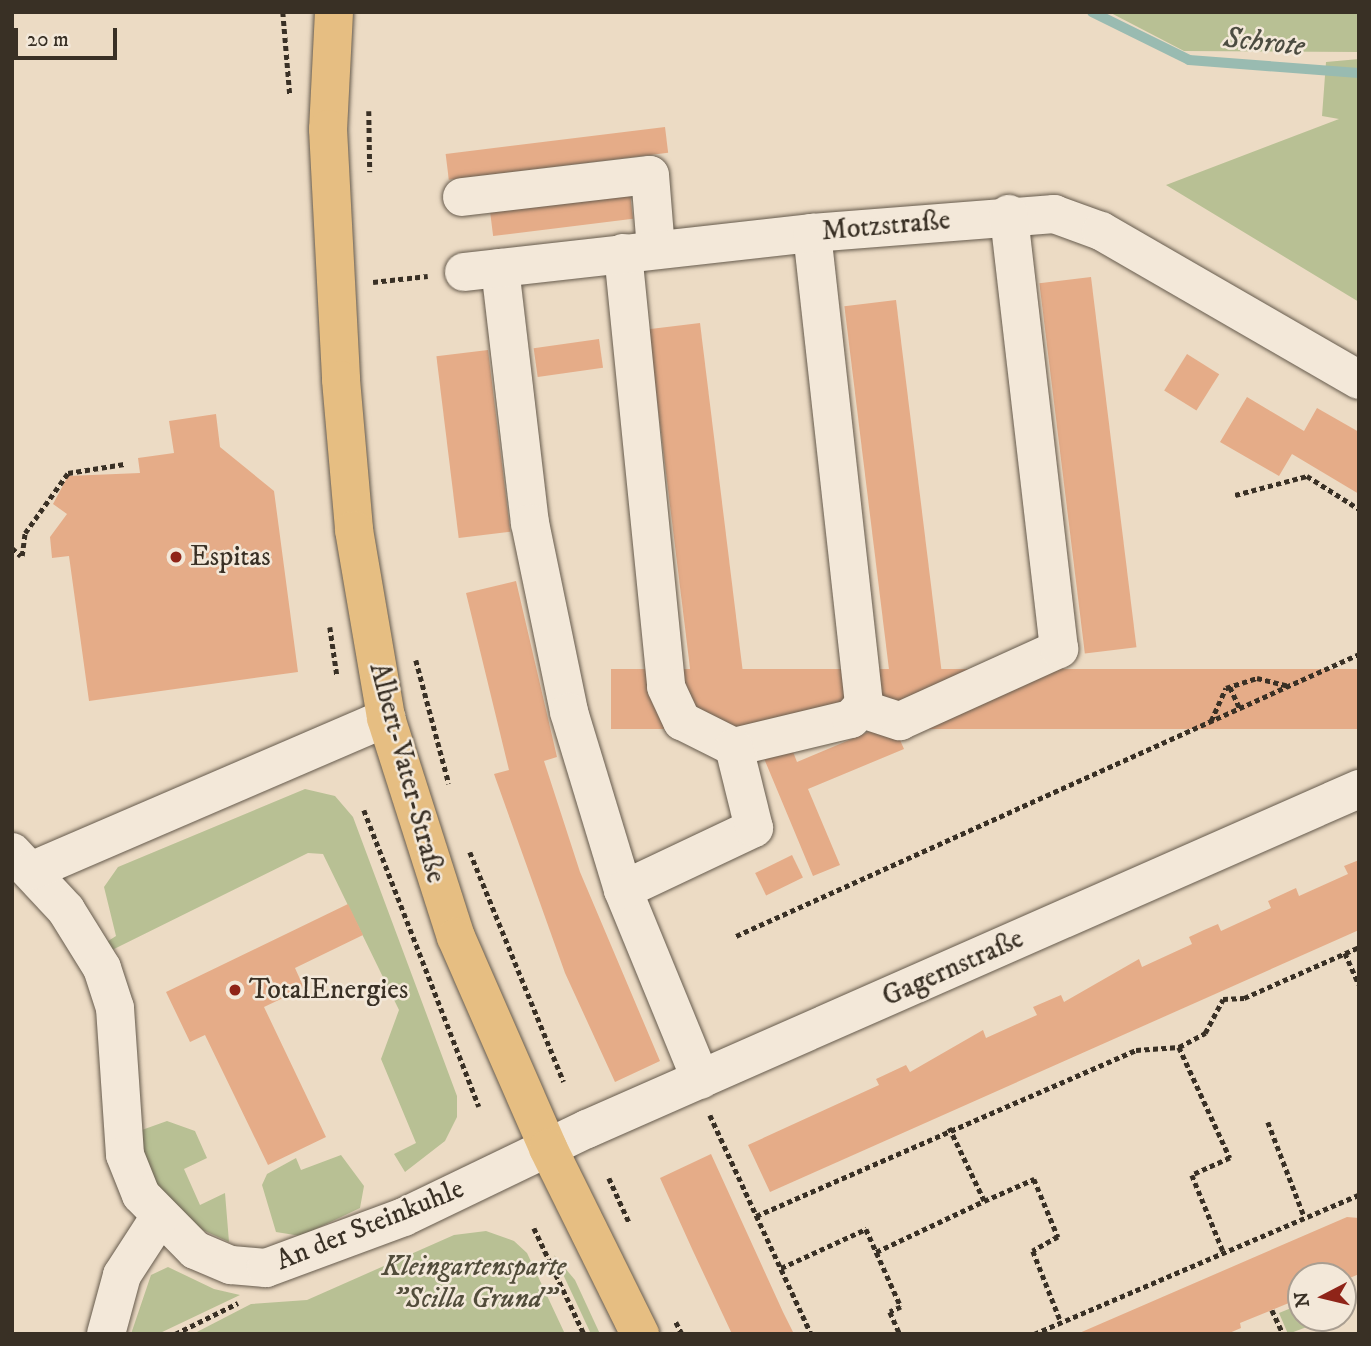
<!DOCTYPE html>
<meta charset="utf-8">
<style>
body{margin:0}
#map{position:relative;width:1371px;height:1346px;overflow:hidden;background:#ecdbc4;font-family:"IM FELL DW Pica",serif}
div>[style]{position:absolute}
.green>*{inset:0;background:#b8c094}
.stream>*{height:10px;margin:-5px;padding:0 5px;transform-origin:5px;border-radius:5px;background:#99bbb1}
.building>*{inset:0;background:#e5ac88;transform-origin:0 0}
.path>*{height:4.5px;margin-top:-2.25px;transform-origin:0;background:repeating-linear-gradient(90deg,#393025 0 5px,transparent 0 8.5px)}
.roads{filter:drop-shadow(0 0 2px #665b4d) drop-shadow(0 0 2px #665b4d)}
.minor>*{height:38px;margin:-19px;padding:0 19px;transform-origin:19px;border-radius:19px;background:#f3e8d9}
.major>*{height:38px;margin:-19px;padding:0 19px;transform-origin:19px;border-radius:19px;background:#e6be82}
.dots>*{width:19px;height:19px;translate:-50% -50%;box-sizing:border-box;border:4px solid #f3e8d9;border-radius:50%}
span{translate:-50% -50%;white-space:nowrap;text-align:center;line-height:1.15;-webkit-text-stroke:5px #f3e8d9;paint-order:stroke}
.street-label{font-size:28px;color:#393025}
.poi-label{font-size:28px;color:#393025}
.left{translate:0 -50%;text-align:left}
.park-label{font-size:28px;color:#524d3b;font-style:italic}
.water-label{font-size:30px;color:#4c4c41;font-style:italic}
.frame{position:absolute;inset:0;border:14px solid #393025;pointer-events:none}
.north{position:absolute;left:1287px;top:1262px;width:70px;height:70px;box-sizing:border-box;background:#f3e8d9;border:2px solid #a99e91;border-radius:50%;rotate:263deg;font-size:19px;font-weight:700;line-height:28px;text-align:center;color:#393025}
.north::after{content:'';display:block;margin:auto;width:24px;height:32px;background:#8f2418;clip-path:polygon(50% 0,100% 100%,50% 72%,0 100%)}
.scale{position:absolute;left:14px;top:28px;width:103px;height:32px;box-sizing:border-box;border:4px solid #393025;border-top:0;padding-left:9px;font-size:21px;line-height:24px;white-space:nowrap;color:#393025;-webkit-text-stroke:5px #f3e8d9;paint-order:stroke}
</style>
<div id="map">
<div class="green">
<i style="clip-path:polygon(1109px 12px,1359px 12px,1359px 52px,1184px 51px)"></i>
<i style="clip-path:polygon(1359px 59px,1357px 120px,1359px 302px,1166px 185px,1339px 119px,1322px 116px,1326px 62px)"></i>
<i style="clip-path:polygon(305px 789px,335px 796px,353px 817px,457px 1096px,457px 1117px,445px 1141px,405px 1172px,394px 1154px,416px 1143px,381px 1059px,399px 1010px,323px 854px,308px 853px,110px 951px,105px 943px,116px 936px,104px 887px,118px 867px)"></i>
<i style="clip-path:polygon(167px 1121px,195px 1131px,207px 1158px,184px 1169px,200px 1205px,225px 1193px,229px 1242px,194px 1226px,159px 1188px,142px 1155px,139px 1131px)"></i>
<i style="clip-path:polygon(341px 1155px,364px 1186px,360px 1208px,301px 1236px,276px 1232px,262px 1185px,267px 1174px,296px 1158px,301px 1170px)"></i>
<i style="clip-path:polygon(486px 1231px,514px 1241px,527px 1253px,565px 1334px,193px 1334px,251px 1304px,307px 1300px,454px 1235px)"></i>
<i style="clip-path:polygon(554px 1255px,575px 1280px,600px 1334px,591px 1334px)"></i>
<i style="clip-path:polygon(168px 1267px,214px 1289px,240px 1295px,158px 1334px,131px 1334px,151px 1275px)"></i>
<i style="clip-path:polygon(1301px 1304px,1301px 1318px,1331px 1318px,1288px 1334px,1279px 1313px)"></i>
</div>
<div class="stream">
<i style="left:1092px;top:12px;width:108px;rotate:26.3deg"></i>
<i style="left:1189px;top:60px;width:170px;rotate:4.4deg"></i>
</div>
<div class="building">
<i style="left:665px;top:127px;width:26px;height:221px;rotate:83deg"></i>
<i style="left:630px;top:194px;width:25px;height:141px;rotate:83deg"></i>
<i style="left:1091px;top:277px;width:373px;height:52px;rotate:83deg"></i>
<i style="left:896px;top:300px;width:374px;height:52px;rotate:83deg"></i>
<i style="left:700px;top:323px;width:375px;height:52px;rotate:83deg"></i>
<i style="left:599px;top:339px;width:29px;height:66px;rotate:82deg"></i>
<i style="left:488px;top:350px;width:183px;height:52px;rotate:83deg"></i>
<i style="left:1187px;top:354px;width:38px;height:43px;rotate:32deg"></i>
<i style="clip-path:polygon(1247px 397px,1304px 431px,1317px 408px,1359px 432px,1359px 494px,1292px 454px,1279px 476px,1220px 442px)"></i>
<i style="clip-path:polygon(216px 414px,220px 447px,274px 491px,298px 672px,89px 701px,69px 556px,52px 558px,50px 537px,67px 514px,53px 504px,68px 476px,140px 473px,138px 458px,174px 453px,169px 421px)"></i>
<i style="clip-path:polygon(516px 581px,557px 757px,544px 761px,580px 872px,660px 1061px,615px 1082px,565px 973px,494px 774px,509px 770px,466px 593px)"></i>
<i style="left:1359px;top:669px;width:60px;height:748px;rotate:90deg"></i>
<i style="clip-path:polygon(892px 722px,904px 749px,808px 789px,840px 865px,813px 876px,763px 756px,790px 744px,797px 762px)"></i>
<i style="left:792px;top:855px;width:25px;height:41px;rotate:64deg"></i>
<i style="clip-path:polygon(1359px 860px,1359px 930px,770px 1192px,748px 1145px,879px 1085px,876px 1079px,906px 1065px,910px 1072px,983px 1030px,986px 1038px,1037px 1015px,1033px 1007px,1061px 995px,1064px 1002px,1139px 959px,1142px 967px,1192px 944px,1189px 937px,1204px 930px,1218px 924px,1221px 931px,1271px 908px,1268px 901px,1296px 888px,1299px 896px,1348px 874px,1344px 866px)"></i>
<i style="clip-path:polygon(348px 904px,363px 935px,295px 968px,304px 988px,264px 1007px,326px 1137px,268px 1165px,205px 1035px,190px 1042px,166px 992px)"></i>
<i style="clip-path:polygon(711px 1154px,783px 1312px,794px 1334px,732px 1334px,693px 1251px,660px 1178px)"></i>
<i style="clip-path:polygon(1347px 1217px,1359px 1218px,1359px 1274px,1343px 1281px,1301px 1276px,1301px 1298px,1240px 1323px,1241px 1328px,1227px 1334px,1077px 1334px)"></i>
</div>
<div class="path">
<i style="left:283px;top:12px;width:83px;rotate:85.2deg"></i>
<i style="left:369px;top:111px;width:61px;rotate:89.1deg"></i>
<i style="left:373px;top:282px;width:55px;rotate:-6.2deg"></i>
<i style="left:1235px;top:495px;width:74px;rotate:-14.8deg"></i>
<i style="left:1307px;top:476px;width:62px;rotate:32.4deg"></i>
<i style="left:12px;top:548px;width:12px;rotate:42deg"></i>
<i style="left:22px;top:556px;width:23px;rotate:-83deg"></i>
<i style="left:25px;top:533px;width:74px;rotate:-54.4deg"></i>
<i style="left:68px;top:473px;width:57px;rotate:-9.1deg"></i>
<i style="left:330px;top:627px;width:49px;rotate:81.7deg"></i>
<i style="left:416px;top:660px;width:128px;rotate:75.1deg"></i>
<i style="left:1230px;top:687px;width:23px;rotate:65deg"></i>
<i style="left:1211px;top:721px;width:36px;rotate:-66deg"></i>
<i style="left:1226px;top:688px;width:33px;rotate:-18deg"></i>
<i style="left:1257px;top:678px;width:33px;rotate:14deg"></i>
<i style="left:364px;top:810px;width:318px;rotate:68.8deg"></i>
<i style="left:470px;top:852px;width:248px;rotate:67.8deg"></i>
<i style="left:736px;top:936px;width:684px;rotate:-24.35deg"></i>
<i style="left:1345px;top:953px;width:34px;rotate:66deg"></i>
<i style="left:1179px;top:1047px;width:122px;rotate:65.3deg"></i>
<i style="left:1230px;top:1158px;width:42px;rotate:155.9deg"></i>
<i style="left:1192px;top:1175px;width:82px;rotate:67.8deg"></i>
<i style="left:710px;top:1115px;width:241px;rotate:65.2deg"></i>
<i style="left:1268px;top:1122px;width:101px;rotate:69deg"></i>
<i style="left:609px;top:1178px;width:48px;rotate:65.6deg"></i>
<i style="left:984px;top:1201px;width:55px;rotate:-23.7deg"></i>
<i style="left:1034px;top:1179px;width:63px;rotate:67.5deg"></i>
<i style="left:1058px;top:1237px;width:29px;rotate:151deg"></i>
<i style="left:1033px;top:1251px;width:76px;rotate:68.5deg"></i>
<i style="left:756px;top:1216px;width:415px;rotate:-23.6deg"></i>
<i style="left:1136px;top:1050px;width:43px;rotate:-4deg"></i>
<i style="left:1179px;top:1047px;width:30px;rotate:-28deg"></i>
<i style="left:1205px;top:1033px;width:38px;rotate:-62deg"></i>
<i style="left:1223px;top:999px;width:21px;rotate:-3deg"></i>
<i style="left:1244px;top:998px;width:126px;rotate:-23.9deg"></i>
<i style="left:534px;top:1228px;width:117px;rotate:64.7deg"></i>
<i style="left:876px;top:1252px;width:119px;rotate:-25.3deg"></i>
<i style="left:984px;top:1201px;width:81px;rotate:-115.6deg"></i>
<i style="left:781px;top:1268px;width:94px;rotate:-24.6deg"></i>
<i style="left:866px;top:1229px;width:85px;rotate:65.8deg"></i>
<i style="left:901px;top:1307px;width:12px;rotate:156deg"></i>
<i style="left:890px;top:1312px;width:24px;rotate:66deg"></i>
<i style="left:1343px;top:1303px;width:15px;rotate:67deg"></i>
<i style="left:1272px;top:1310px;width:26px;rotate:65deg"></i>
<i style="left:676px;top:1322px;width:13px;rotate:63deg"></i>
<i style="left:175px;top:1334px;width:70px;rotate:-26.2deg"></i>
<i style="left:1034px;top:1334px;width:353px;rotate:-23.2deg"></i>
</div>
<div class="roads">
<div class="minor">
<i style="left:462px;top:197px;width:189px;rotate:-6.7deg"></i>
<i style="left:650px;top:175px;width:75px;rotate:85.4deg"></i>
<i style="left:623px;top:253px;width:436px;rotate:84.3deg"></i>
<i style="left:666px;top:687px;width:38px;rotate:65deg"></i>
<i style="left:682px;top:721px;width:58px;rotate:26.6deg"></i>
<i style="left:734px;top:747px;width:120px;rotate:-13.5deg"></i>
<i style="left:851px;top:719px;width:20px;rotate:-49deg"></i>
<i style="left:864px;top:704px;width:474px;rotate:-96.3deg"></i>
<i style="left:500px;top:268px;width:257px;rotate:83.3deg"></i>
<i style="left:530px;top:523px;width:193px;rotate:78.3deg"></i>
<i style="left:569px;top:712px;width:186px;rotate:73.1deg"></i>
<i style="left:623px;top:890px;width:205px;rotate:67.7deg"></i>
<i style="left:464px;top:272px;width:350px;rotate:-6.4deg"></i>
<i style="left:812px;top:233px;width:243px;rotate:-4.5deg"></i>
<i style="left:1054px;top:214px;width:50px;rotate:19.9deg"></i>
<i style="left:1101px;top:231px;width:298px;rotate:30deg"></i>
<i style="left:862px;top:709px;width:40px;rotate:18deg"></i>
<i style="left:900px;top:721px;width:175px;rotate:-24.4deg"></i>
<i style="left:1059px;top:649px;width:438px;rotate:-96.6deg"></i>
<i style="left:12px;top:852px;width:79px;rotate:47deg"></i>
<i style="left:66px;top:910px;width:68px;rotate:58.2deg"></i>
<i style="left:102px;top:968px;width:42px;rotate:72deg"></i>
<i style="left:115px;top:1008px;width:147px;rotate:86.1deg"></i>
<i style="left:125px;top:1155px;width:43px;rotate:68.2deg"></i>
<i style="left:141px;top:1195px;width:77px;rotate:45.5deg"></i>
<i style="left:195px;top:1250px;width:39px;rotate:23deg"></i>
<i style="left:231px;top:1265px;width:35px;rotate:5deg"></i>
<i style="left:266px;top:1268px;width:147px;rotate:-20.3deg"></i>
<i style="left:404px;top:1217px;width:203px;rotate:-25.7deg"></i>
<i style="left:587px;top:1129px;width:844px;rotate:-23.77deg"></i>
<i style="left:31px;top:871px;width:387px;rotate:-23.3deg"></i>
<i style="left:623px;top:890px;width:145px;rotate:-25.3deg"></i>
<i style="left:754px;top:828px;width:83px;rotate:-103.9deg"></i>
<i style="left:106px;top:1334px;width:61px;rotate:-74.8deg"></i>
<i style="left:122px;top:1275px;width:68px;rotate:-57deg"></i>
</div>
<div class="major">
<i style="left:334px;top:12px;width:117px;rotate:92.9deg"></i>
<i style="left:328px;top:129px;width:251px;rotate:87deg"></i>
<i style="left:341px;top:380px;width:151px;rotate:85deg"></i>
<i style="left:354px;top:530px;width:191px;rotate:80.3deg"></i>
<i style="left:386px;top:718px;width:230px;rotate:72.3deg"></i>
<i style="left:456px;top:937px;width:230px;rotate:66.4deg"></i>
<i style="left:548px;top:1148px;width:208px;rotate:63.7deg"></i>
</div>
</div>
<div class="dots">
<i style="left:176px;top:557px;background:#8f2418"></i>
<i style="left:235px;top:990px;background:#8f2418"></i>
</div>
<div class="street-label">
<span style="left:886px;top:226px;rotate:-5deg">Motzstraße</span>
<span style="left:407px;top:773px;rotate:75deg">Albert-Vater-Straße</span>
<span style="left:953px;top:968px;rotate:-24deg">Gagernstraße</span>
<span style="left:370px;top:1225px;rotate:-22deg">An der Steinkuhle</span>
</div>
<div class="poi-label">
<span class="left" style="left:190px;top:557px">Espitas</span>
<span class="left" style="left:249px;top:990px">TotalEnergies</span>
</div>
<div class="park-label">
<span style="left:474px;top:1283px">Kleingartensparte<br>"Scilla Grund"</span>
</div>
<div class="water-label">
<span style="left:1264px;top:43px;rotate:6deg">Schrote</span>
</div>
<div class="frame"></div>
<div class="north">N</div>
<div class="scale">20 m</div>
</div>
